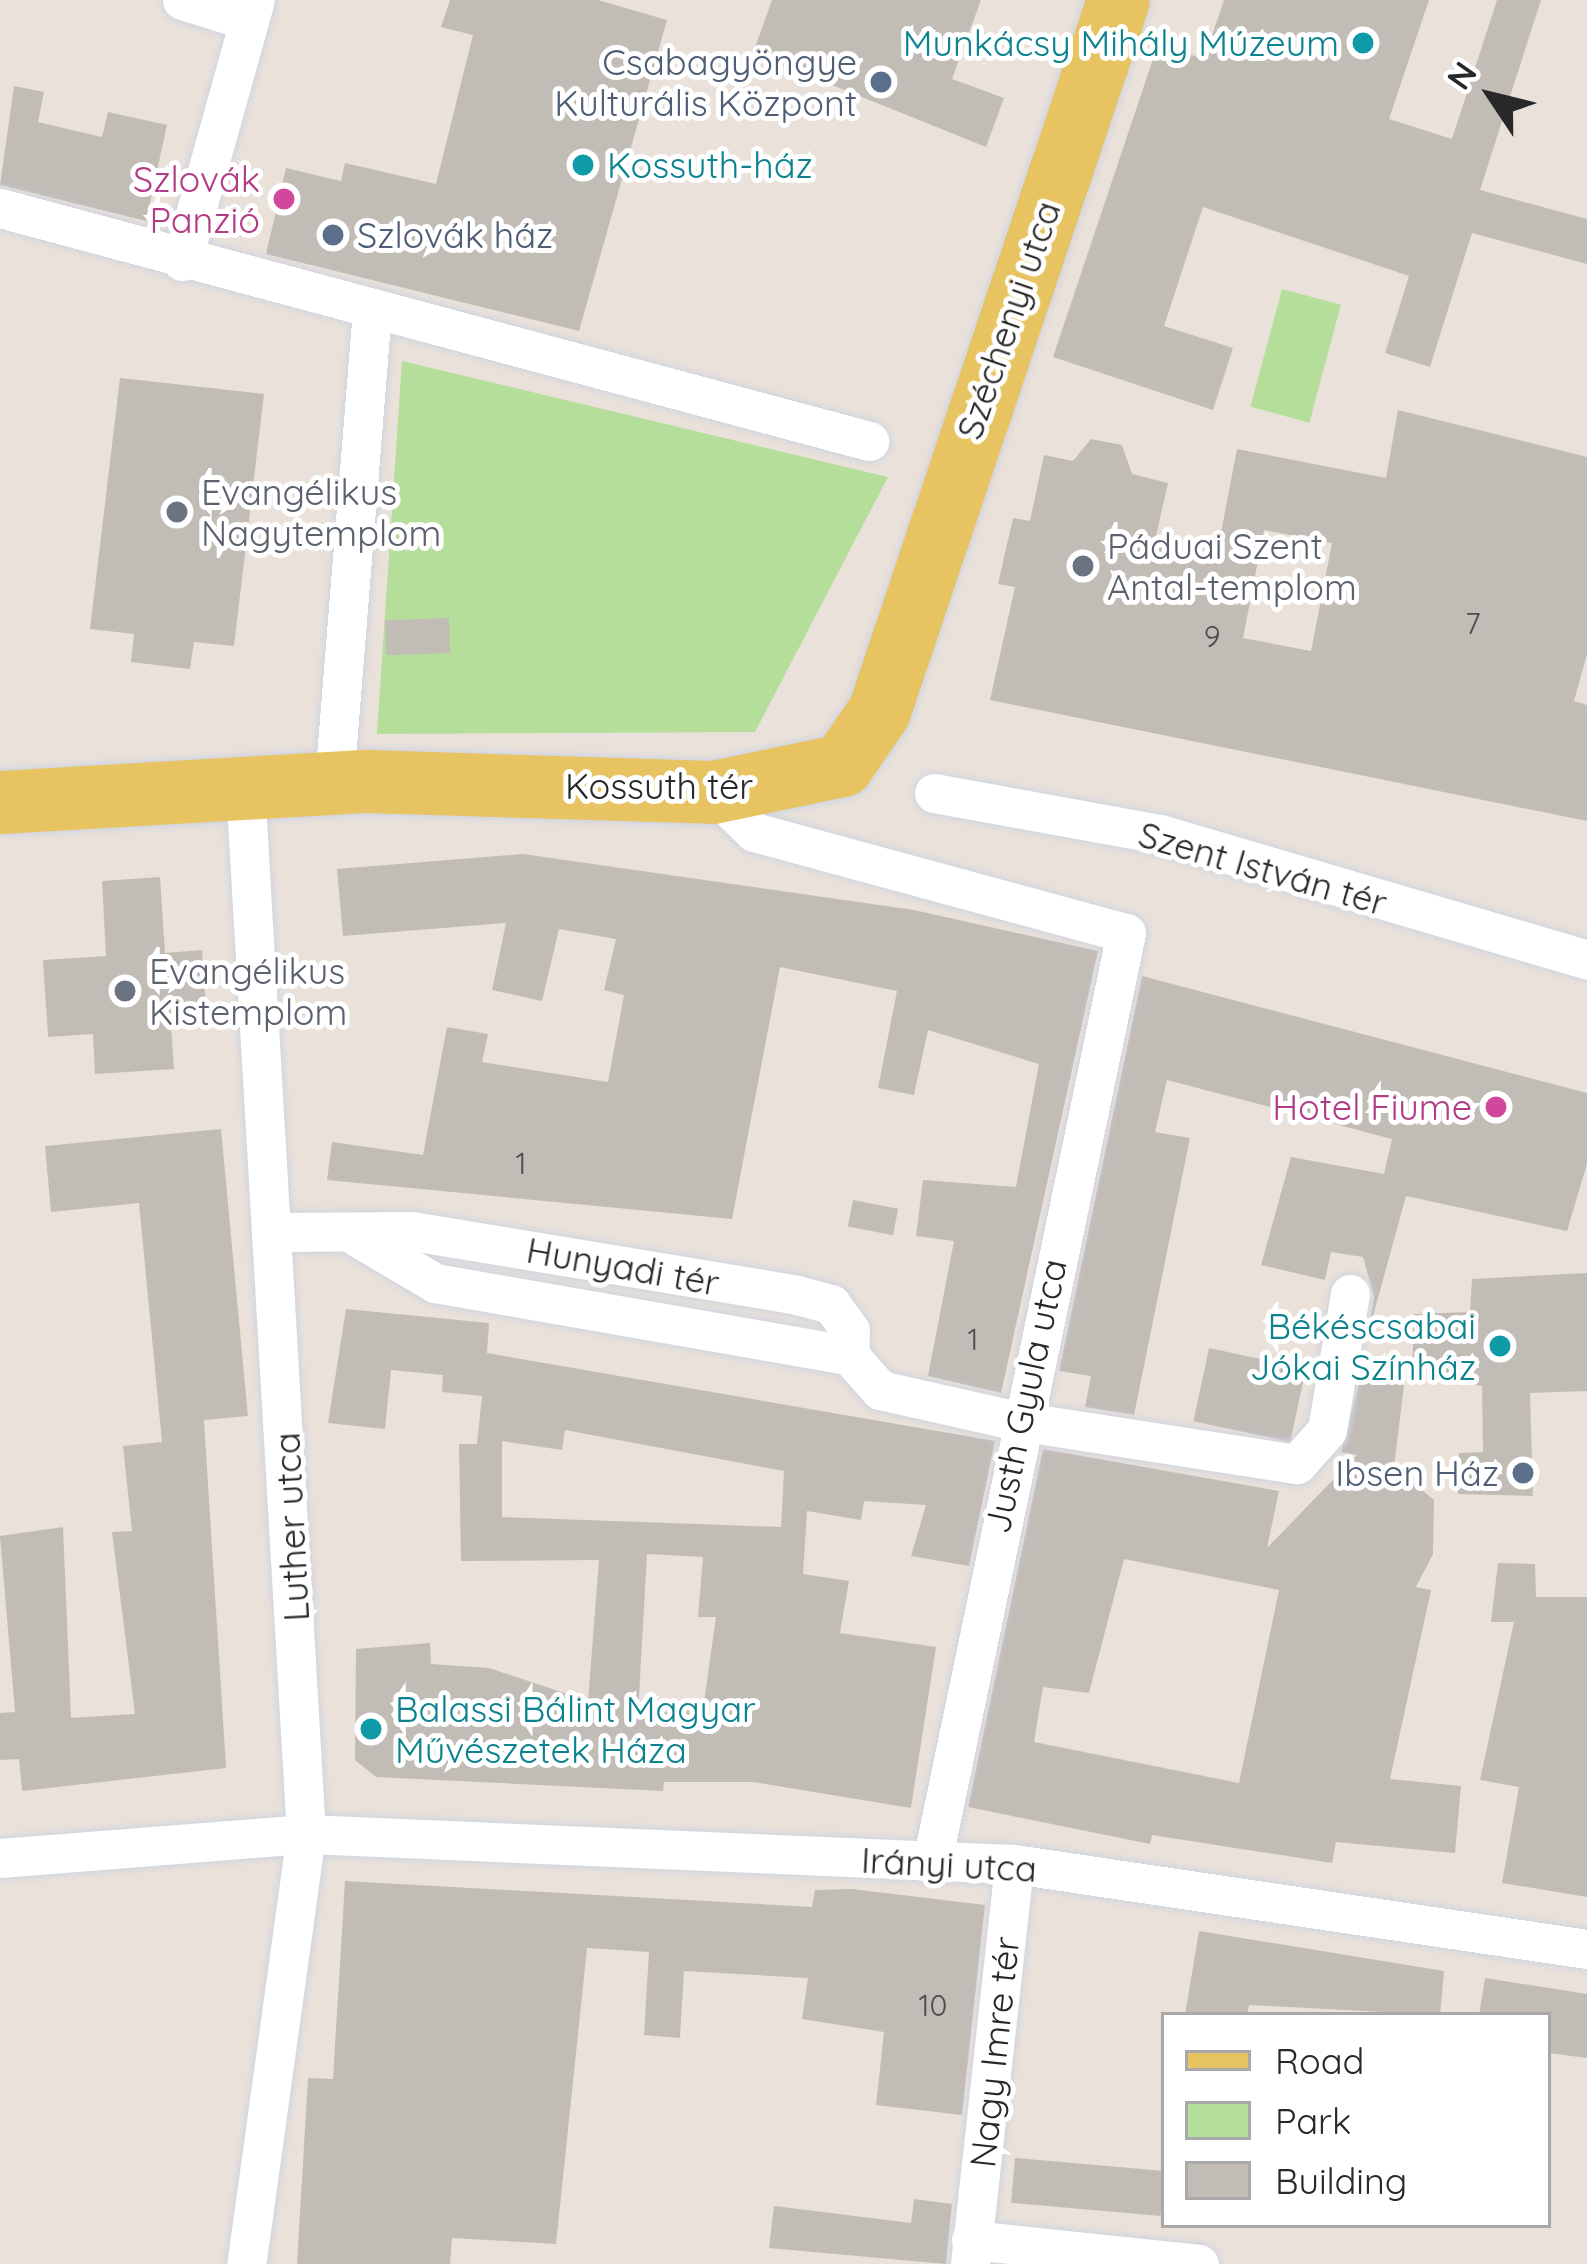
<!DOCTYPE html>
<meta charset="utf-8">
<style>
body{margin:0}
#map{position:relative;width:1587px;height:2264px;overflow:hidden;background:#eae2da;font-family:Quicksand,sans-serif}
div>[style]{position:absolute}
.green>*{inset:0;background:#b4de99;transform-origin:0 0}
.building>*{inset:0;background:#c2bcb7;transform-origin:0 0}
.roads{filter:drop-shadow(0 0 3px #d0d4e0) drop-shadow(0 0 3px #d0d4e0)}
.street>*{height:39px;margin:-19.5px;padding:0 19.5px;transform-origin:19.5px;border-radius:19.5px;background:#fff}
.primary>*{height:63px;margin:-31.5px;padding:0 31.5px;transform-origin:31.5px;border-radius:31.5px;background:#e8c361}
.dots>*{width:33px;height:33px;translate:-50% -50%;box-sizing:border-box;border:6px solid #fff;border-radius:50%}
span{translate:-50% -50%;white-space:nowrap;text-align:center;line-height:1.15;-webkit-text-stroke:10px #fff;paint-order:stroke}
.number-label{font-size:30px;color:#4e4d4c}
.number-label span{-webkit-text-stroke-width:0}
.culture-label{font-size:36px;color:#0d838f}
.right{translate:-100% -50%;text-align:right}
.left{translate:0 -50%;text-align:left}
.service-label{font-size:36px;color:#4e5e75}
.hotel-label{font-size:36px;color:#b23c85}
.street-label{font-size:36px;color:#282828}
.worship-label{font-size:36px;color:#5b616d}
.legend{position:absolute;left:1161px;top:2012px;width:390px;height:216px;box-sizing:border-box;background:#fff;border:3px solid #a9a9a9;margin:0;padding:15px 21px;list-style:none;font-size:36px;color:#282828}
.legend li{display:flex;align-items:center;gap:24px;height:60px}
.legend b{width:60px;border:3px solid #a9a9a9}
.north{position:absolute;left:1431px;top:36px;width:120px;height:120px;-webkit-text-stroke:9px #fff;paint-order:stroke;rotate:305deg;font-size:33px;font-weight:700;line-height:48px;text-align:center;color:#282828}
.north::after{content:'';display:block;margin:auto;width:42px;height:54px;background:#282828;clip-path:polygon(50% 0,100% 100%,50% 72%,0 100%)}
</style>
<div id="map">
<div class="green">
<i style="left:1282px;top:289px;width:61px;height:122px;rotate:15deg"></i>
<i style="clip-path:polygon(402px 361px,888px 477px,755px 732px,377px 734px)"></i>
</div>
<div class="building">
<i style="clip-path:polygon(450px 0,598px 0,667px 20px,579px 331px,266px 254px,286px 168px,341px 181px,345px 163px,436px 184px,473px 35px,441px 27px)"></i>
<i style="clip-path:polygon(772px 0,981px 0,952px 79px,1004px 98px,986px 147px,753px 53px)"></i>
<i style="clip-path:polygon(1224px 0,1429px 0,1389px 119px,1452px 139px,1497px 0,1541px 0,1480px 190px,1587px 219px,1587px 264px,1472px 233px,1430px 367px,1385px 353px,1409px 276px,1203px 207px,1164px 326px,1233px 348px,1213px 410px,1053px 357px,1158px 44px,1204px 59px)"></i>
<i style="clip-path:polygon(14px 86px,44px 92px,38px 122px,102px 137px,108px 112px,167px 125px,146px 221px,0 185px)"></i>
<i style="clip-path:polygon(120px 378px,264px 394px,234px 646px,194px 642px,190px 669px,131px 662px,134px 634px,90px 629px)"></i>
<i style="clip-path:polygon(evenodd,1398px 410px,1587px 457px,1587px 654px,1574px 701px,1587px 705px,1587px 821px,990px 700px,1015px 587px,998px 584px,1013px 518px,1030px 521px,1044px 455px,1073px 461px,1091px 439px,1122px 445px,1132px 474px,1168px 483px,1154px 545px,1216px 559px,1237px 449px,1386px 478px,1398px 410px,1264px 530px,1332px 543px,1311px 651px,1243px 638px,1264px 530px)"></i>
<i style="left:449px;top:618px;width:35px;height:64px;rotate:88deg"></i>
<i style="clip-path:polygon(523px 854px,914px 910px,1098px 951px,1001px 1393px,928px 1376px,954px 1241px,916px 1236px,923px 1180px,1016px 1187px,1039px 1064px,928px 1030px,914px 1095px,878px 1088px,897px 991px,780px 967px,732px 1219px,327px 1180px,332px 1142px,423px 1155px,447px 1027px,488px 1034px,482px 1062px,608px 1082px,624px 995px,604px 990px,616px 939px,559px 929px,542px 1001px,492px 990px,506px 923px,343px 936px,337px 869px)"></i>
<i style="clip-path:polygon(160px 877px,165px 953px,202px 950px,207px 1023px,171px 1025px,174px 1069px,95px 1074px,93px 1034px,48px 1037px,43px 960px,106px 956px,102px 881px)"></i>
<i style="clip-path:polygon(1142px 976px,1587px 1093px,1587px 1164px,1567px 1231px,1406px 1196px,1367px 1338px,1374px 1297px,1363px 1257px,1331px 1252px,1325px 1280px,1261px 1265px,1291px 1157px,1384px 1174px,1392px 1139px,1167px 1080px,1155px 1132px,1190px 1138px,1134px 1415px,1085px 1407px,1091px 1376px,1059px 1371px)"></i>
<i style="clip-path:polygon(221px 1129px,248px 1416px,204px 1420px,226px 1768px,22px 1791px,19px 1759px,0 1760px,0 1713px,15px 1712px,0 1536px,63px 1527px,71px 1718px,135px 1714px,112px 1532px,132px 1531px,123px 1446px,162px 1442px,139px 1203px,51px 1212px,45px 1146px)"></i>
<i style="left:853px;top:1200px;width:46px;height:27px;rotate:11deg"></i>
<i style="clip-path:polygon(1587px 1273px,1587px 1391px,1530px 1393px,1533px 1496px,1458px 1494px,1459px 1453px,1483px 1452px,1482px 1386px,1412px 1377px,1414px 1314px,1470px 1312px,1472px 1279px)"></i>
<i style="clip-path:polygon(evenodd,346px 1309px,489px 1323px,487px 1353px,995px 1441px,969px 1566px,911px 1556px,926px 1505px,864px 1501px,861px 1520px,807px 1511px,803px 1574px,849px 1581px,840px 1633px,936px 1647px,911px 1808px,753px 1782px,664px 1782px,663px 1791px,376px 1777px,355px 1760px,356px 1649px,430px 1643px,431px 1664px,489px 1668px,588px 1701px,599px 1560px,461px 1561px,459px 1444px,477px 1444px,482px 1396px,442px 1392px,443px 1375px,391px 1370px,385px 1429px,328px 1423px,346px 1309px,565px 1430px,784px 1471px,781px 1527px,502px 1517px,502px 1441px,562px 1450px,565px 1430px,346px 1309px,647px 1554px,703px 1557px,698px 1617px,716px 1617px,703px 1709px,638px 1714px,647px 1554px)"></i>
<i style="left:1209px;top:1348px;width:99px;height:75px;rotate:12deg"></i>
<i style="clip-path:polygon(evenodd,1360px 1380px,1404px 1385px,1394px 1467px,1434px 1500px,1433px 1554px,1416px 1587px,1431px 1590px,1390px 1779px,1461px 1786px,1455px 1853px,1336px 1842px,1332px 1863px,1152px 1835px,1150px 1844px,968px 1807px,1043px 1449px,1279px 1491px,1267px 1548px,1357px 1455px,1341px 1452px,1360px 1380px,1124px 1559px,1279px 1590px,1239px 1783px,1034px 1742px,1043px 1687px,1089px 1693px,1124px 1559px)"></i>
<i style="clip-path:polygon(1498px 1563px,1535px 1564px,1536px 1597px,1587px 1597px,1587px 1897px,1502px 1883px,1519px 1787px,1480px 1780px,1514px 1622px,1491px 1622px)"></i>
<i style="clip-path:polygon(345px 1881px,812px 1907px,815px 1890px,852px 1889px,985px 1905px,962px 2115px,876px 2105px,884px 2032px,802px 2019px,808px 1978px,684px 1971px,680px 2038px,644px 2035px,649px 1952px,587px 1948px,556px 2244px,452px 2238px,450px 2264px,297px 2264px,308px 2078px,333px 2079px)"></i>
<i style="clip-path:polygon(1199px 1931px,1444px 1971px,1440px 2015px,1249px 2005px,1247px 2015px,1185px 2015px)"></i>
<i style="clip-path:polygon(1485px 1978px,1587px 1994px,1587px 2058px,1548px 2053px,1548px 2015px,1479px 2015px)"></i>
<i style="left:1015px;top:2158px;width:150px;height:45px;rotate:5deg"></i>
<i style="clip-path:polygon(914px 2199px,952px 2204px,946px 2264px,769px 2248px,774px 2206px,911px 2223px)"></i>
</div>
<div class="roads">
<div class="street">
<i style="left:182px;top:0;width:70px;rotate:17.4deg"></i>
<i style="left:0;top:208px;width:900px;rotate:15.01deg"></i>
<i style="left:182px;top:261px;width:271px;rotate:-74.4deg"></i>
<i style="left:334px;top:782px;width:475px;rotate:-85.4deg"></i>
<i style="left:245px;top:786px;width:1050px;rotate:86.67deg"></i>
<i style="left:306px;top:1834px;width:434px;rotate:97.9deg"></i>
<i style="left:713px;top:792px;width:57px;rotate:44.3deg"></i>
<i style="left:754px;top:832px;width:385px;rotate:15.2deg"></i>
<i style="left:1126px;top:933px;width:949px;rotate:101.8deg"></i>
<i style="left:934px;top:793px;width:230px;rotate:10.3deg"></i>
<i style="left:1160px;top:834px;width:445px;rotate:16.4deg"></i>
<i style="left:276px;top:1232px;width:136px;rotate:-0.4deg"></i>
<i style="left:412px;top:1231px;width:390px;rotate:9.4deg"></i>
<i style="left:797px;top:1295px;width:35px;rotate:15deg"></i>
<i style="left:831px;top:1304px;width:32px;rotate:54deg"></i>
<i style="left:850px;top:1330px;width:25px;rotate:92deg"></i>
<i style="left:357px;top:1237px;width:91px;rotate:30.5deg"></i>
<i style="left:435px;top:1283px;width:420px;rotate:9.9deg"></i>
<i style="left:849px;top:1355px;width:47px;rotate:48.5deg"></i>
<i style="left:880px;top:1390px;width:141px;rotate:12.7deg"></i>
<i style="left:1018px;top:1421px;width:282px;rotate:8.8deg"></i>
<i style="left:1297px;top:1464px;width:45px;rotate:-48.6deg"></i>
<i style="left:1327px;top:1430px;width:138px;rotate:-80.4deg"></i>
<i style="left:0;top:1858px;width:307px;rotate:-4.5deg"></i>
<i style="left:306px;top:1834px;width:709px;rotate:2.43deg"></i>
<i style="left:1014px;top:1864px;width:579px;rotate:8.44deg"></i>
<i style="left:971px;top:2240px;width:229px;rotate:6deg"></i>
<i style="left:970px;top:2264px;width:402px;rotate:-83.7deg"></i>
</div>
<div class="primary">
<i style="left:0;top:802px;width:368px;rotate:-3.3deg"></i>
<i style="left:367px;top:781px;width:346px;rotate:1.8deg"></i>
<i style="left:713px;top:792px;width:132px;rotate:-11.8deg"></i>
<i style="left:842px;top:765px;width:65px;rotate:-55.6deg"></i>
<i style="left:879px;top:711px;width:750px;rotate:-71.42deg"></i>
</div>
</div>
<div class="dots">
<i style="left:1363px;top:43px;background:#0f9aa8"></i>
<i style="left:881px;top:82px;background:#5c6f8a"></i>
<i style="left:583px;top:165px;background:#0f9aa8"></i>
<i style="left:284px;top:199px;background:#d1479c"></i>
<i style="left:333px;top:235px;background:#5c6f8a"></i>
<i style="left:177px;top:512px;background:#6b7280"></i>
<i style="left:1083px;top:566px;background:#6b7280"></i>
<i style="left:125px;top:991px;background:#6b7280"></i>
<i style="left:1496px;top:1107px;background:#d1479c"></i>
<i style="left:1500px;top:1346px;background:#0f9aa8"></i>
<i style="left:1523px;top:1473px;background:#5c6f8a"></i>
<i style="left:371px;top:1729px;background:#0f9aa8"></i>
</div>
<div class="number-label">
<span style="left:1473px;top:623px">7</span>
<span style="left:1212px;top:636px">9</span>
<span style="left:521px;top:1163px">1</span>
<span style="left:973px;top:1339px">1</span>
<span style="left:933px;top:2005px">10</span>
</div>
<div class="culture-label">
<span class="right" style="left:1339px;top:43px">Munkácsy Mihály Múzeum</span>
<span class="left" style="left:607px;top:165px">Kossuth-ház</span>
<span class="right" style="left:1476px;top:1346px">Békéscsabai<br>Jókai Színház</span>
<span class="left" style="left:395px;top:1729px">Balassi Bálint Magyar<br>Művészetek Háza</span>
</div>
<div class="service-label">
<span class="right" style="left:857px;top:82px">Csabagyöngye<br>Kulturális Központ</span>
<span class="left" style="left:357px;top:235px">Szlovák ház</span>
<span class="right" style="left:1499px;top:1473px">Ibsen Ház</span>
</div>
<div class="hotel-label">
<span class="right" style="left:260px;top:199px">Szlovák<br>Panzió</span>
<span class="right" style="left:1472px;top:1107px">Hotel Fiume</span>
</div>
<div class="street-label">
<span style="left:1008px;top:320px;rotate:-71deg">Széchenyi utca</span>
<span style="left:659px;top:786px">Kossuth tér</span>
<span style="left:1263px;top:868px;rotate:16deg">Szent István tér</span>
<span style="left:623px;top:1266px;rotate:10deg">Hunyadi tér</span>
<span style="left:1025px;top:1396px;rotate:-78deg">Justh Gyula utca</span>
<span style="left:291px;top:1527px;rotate:-93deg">Luther utca</span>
<span style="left:949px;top:1864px;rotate:3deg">Irányi utca</span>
<span style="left:994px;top:2052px;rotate:-84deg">Nagy Imre tér</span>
</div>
<div class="worship-label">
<span class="left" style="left:201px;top:512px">Evangélikus<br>Nagytemplom</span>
<span class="left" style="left:1107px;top:566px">Páduai Szent<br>Antal-templom</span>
<span class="left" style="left:149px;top:991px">Evangélikus<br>Kistemplom</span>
</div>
<ul class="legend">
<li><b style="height:15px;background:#e8c361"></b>Road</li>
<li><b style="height:33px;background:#b4de99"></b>Park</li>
<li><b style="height:33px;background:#c2bcb7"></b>Building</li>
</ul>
<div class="north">N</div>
</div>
